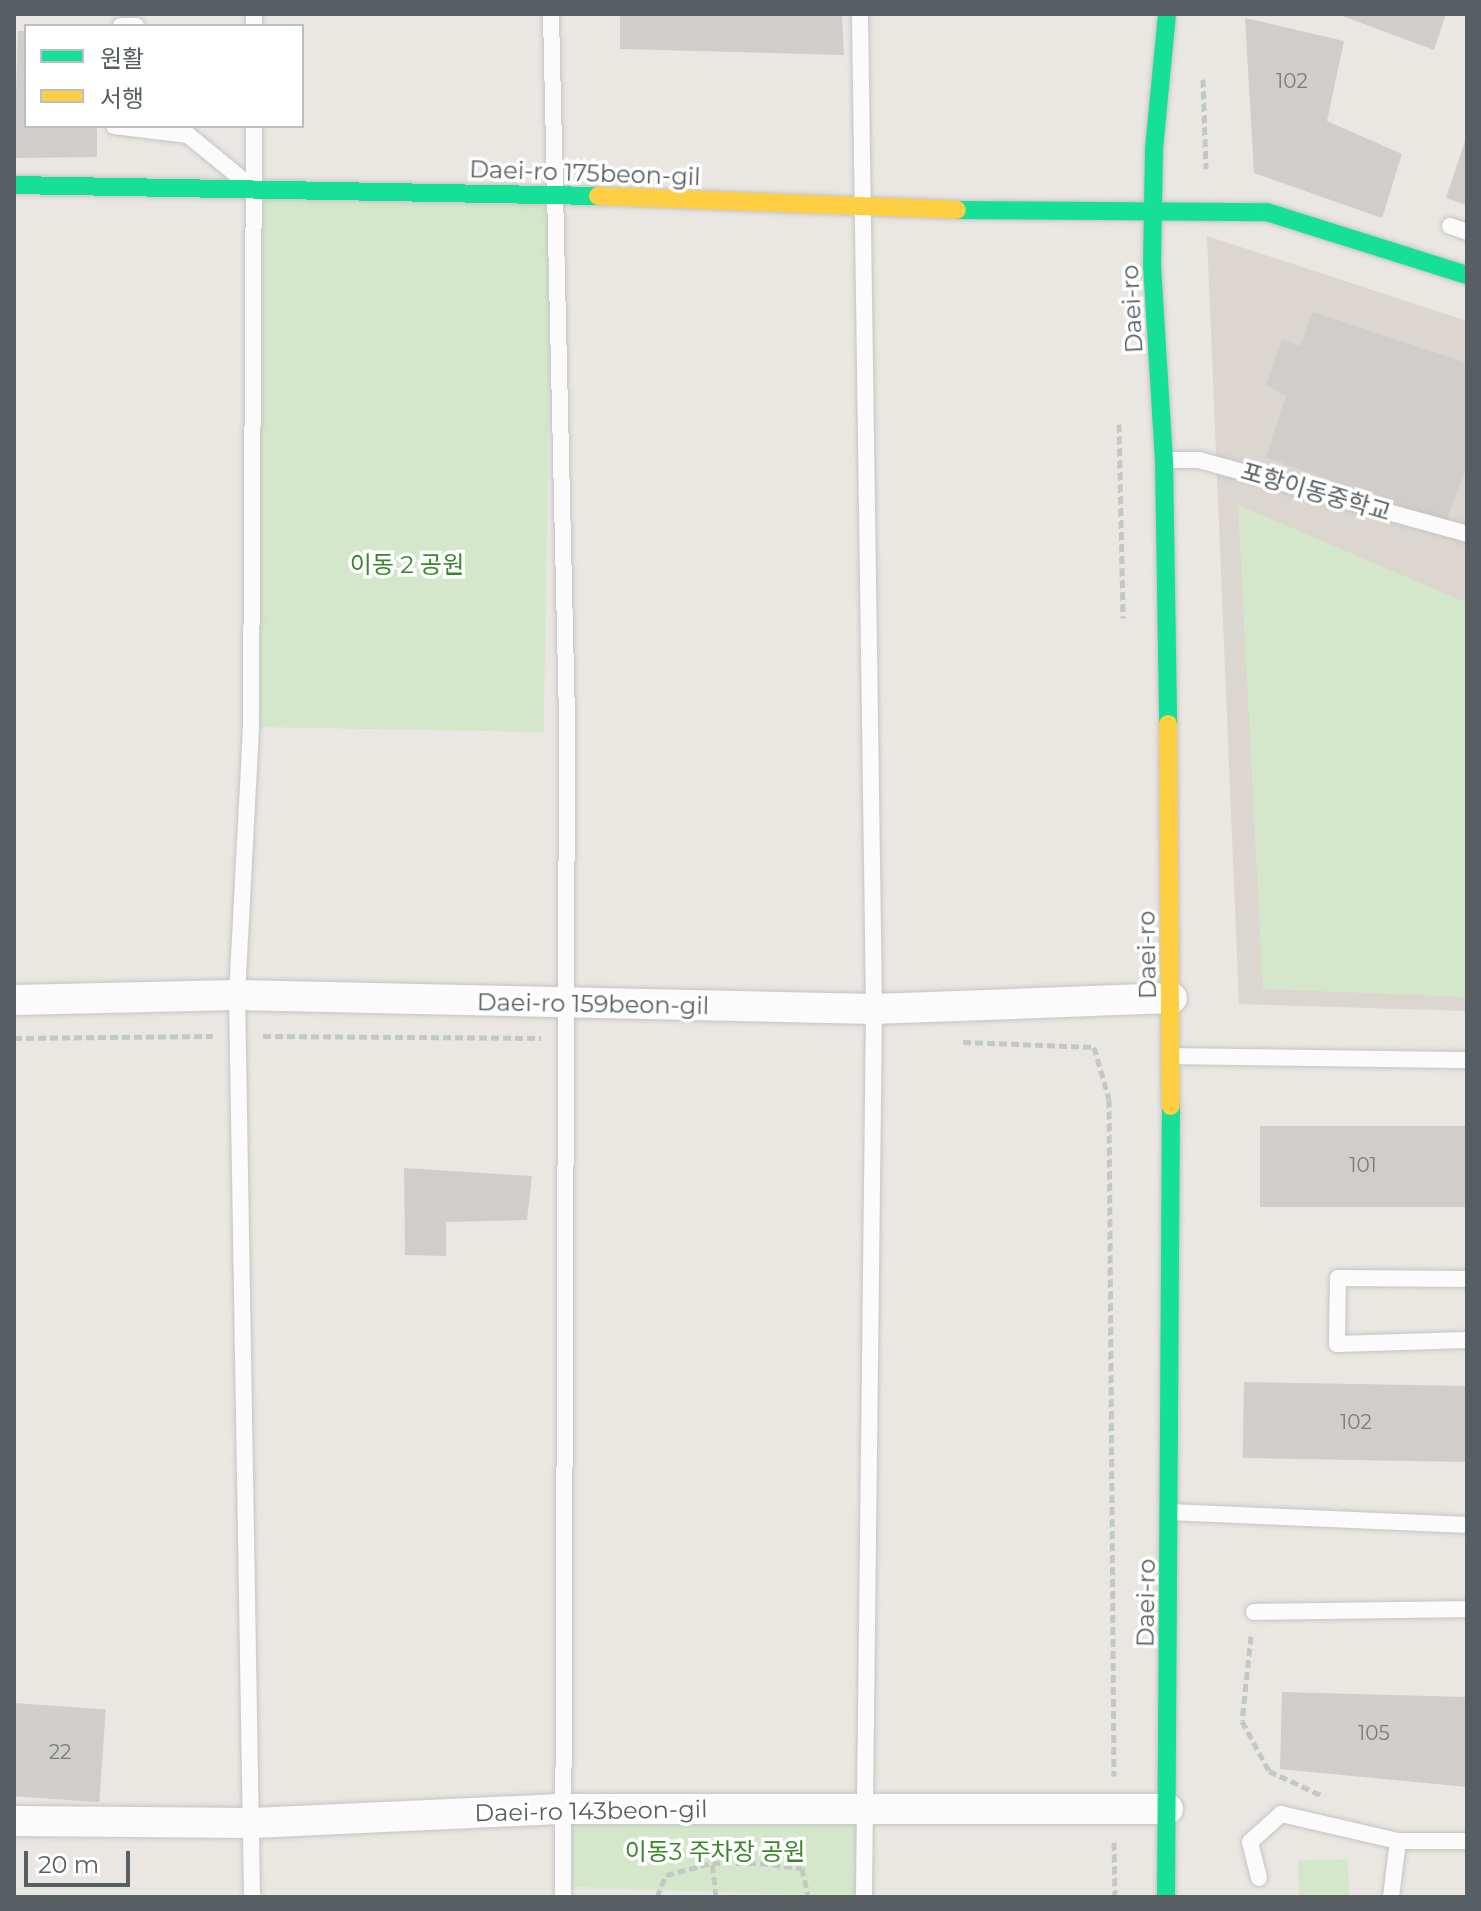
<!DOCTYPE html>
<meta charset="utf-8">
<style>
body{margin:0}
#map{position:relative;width:1481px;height:1911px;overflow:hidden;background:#eae6e2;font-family:Montserrat,"Noto Sans KR",sans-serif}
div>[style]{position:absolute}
.education>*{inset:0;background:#dbd6d0}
.green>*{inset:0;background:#d5e7cb;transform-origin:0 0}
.building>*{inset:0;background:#d0cdcb;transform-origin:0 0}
.path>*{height:5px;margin-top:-2.5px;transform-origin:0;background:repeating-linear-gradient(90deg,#c2c9c4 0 8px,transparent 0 12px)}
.roads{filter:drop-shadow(0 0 2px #c5c5c4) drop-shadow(0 0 2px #c5c5c4)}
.lane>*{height:16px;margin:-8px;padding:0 8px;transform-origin:8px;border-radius:8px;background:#fcfbfb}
.street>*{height:30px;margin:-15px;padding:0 15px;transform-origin:15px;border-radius:15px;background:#fcfbfb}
.fast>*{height:18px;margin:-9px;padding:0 9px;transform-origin:9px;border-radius:9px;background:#16e098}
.slow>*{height:18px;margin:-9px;padding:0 9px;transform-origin:9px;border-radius:9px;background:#ffcf43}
span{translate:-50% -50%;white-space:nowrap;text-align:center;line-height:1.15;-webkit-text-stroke:7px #fff;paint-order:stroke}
.number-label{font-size:20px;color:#777c7d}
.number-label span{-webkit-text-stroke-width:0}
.street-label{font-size:24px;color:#585f62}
.park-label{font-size:24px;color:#3b862d}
.frame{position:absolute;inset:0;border:16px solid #585f62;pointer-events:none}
.legend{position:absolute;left:24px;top:24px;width:280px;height:104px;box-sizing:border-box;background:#fff;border:2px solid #bcbfc0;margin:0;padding:10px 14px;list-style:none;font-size:24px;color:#585f62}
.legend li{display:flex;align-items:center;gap:16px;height:40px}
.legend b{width:40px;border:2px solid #bcbfc0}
.scale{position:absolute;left:24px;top:1851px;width:106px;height:36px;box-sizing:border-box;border:4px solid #585f62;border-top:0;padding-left:10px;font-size:24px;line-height:28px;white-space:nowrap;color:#585f62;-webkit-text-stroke:6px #fff;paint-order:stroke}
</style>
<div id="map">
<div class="education">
<i style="clip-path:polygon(1207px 236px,1467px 321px,1467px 1011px,1239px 1004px)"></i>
</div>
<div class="green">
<i style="left:254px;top:189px;width:299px;height:538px;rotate:1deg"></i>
<i style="clip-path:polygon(1238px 505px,1467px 603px,1467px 997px,1263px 989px)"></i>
<i style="left:867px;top:1808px;width:89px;height:302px;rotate:92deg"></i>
<i style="left:1348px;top:1859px;width:38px;height:50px;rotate:88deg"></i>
</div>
<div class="building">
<i style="clip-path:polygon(620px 14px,842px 14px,844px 55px,620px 49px)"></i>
<i style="clip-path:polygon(1337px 14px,1446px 14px,1434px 50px)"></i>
<i style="clip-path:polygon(1245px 18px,1344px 41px,1327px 121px,1402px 154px,1382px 218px,1254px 173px)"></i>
<i style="clip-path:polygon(18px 31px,26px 31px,26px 126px,97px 126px,97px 157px,14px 158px)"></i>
<i style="clip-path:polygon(1466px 138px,1467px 138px,1467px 205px,1446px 198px)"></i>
<i style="clip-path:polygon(1313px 312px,1467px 363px,1467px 466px,1446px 522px,1266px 457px,1286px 396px,1266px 385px,1282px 339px,1300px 346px)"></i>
<i style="left:1467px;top:1126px;width:81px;height:207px;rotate:90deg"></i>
<i style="clip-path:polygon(404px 1168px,532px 1176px,527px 1220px,446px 1222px,446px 1256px,405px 1255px)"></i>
<i style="left:1244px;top:1382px;width:223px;height:76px;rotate:1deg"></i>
<i style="clip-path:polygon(1282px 1692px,1467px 1697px,1467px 1787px,1280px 1769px)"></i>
<i style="left:14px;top:1703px;width:92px;height:93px;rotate:4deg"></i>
</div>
<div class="path">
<i style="left:1203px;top:79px;width:90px;rotate:88.1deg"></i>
<i style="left:1119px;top:424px;width:194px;rotate:88.8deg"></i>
<i style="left:263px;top:1036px;width:278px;rotate:0.4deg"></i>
<i style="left:14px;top:1038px;width:199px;rotate:-0.6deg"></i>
<i style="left:963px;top:1042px;width:131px;rotate:2.2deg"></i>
<i style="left:1094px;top:1047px;width:54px;rotate:73.9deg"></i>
<i style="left:1109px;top:1099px;width:677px;rotate:89.58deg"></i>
<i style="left:1251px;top:1636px;width:85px;rotate:96deg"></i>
<i style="left:1242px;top:1721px;width:57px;rotate:61.6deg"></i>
<i style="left:1269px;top:1771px;width:60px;rotate:24.8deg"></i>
<i style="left:710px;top:1841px;width:56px;rotate:83.9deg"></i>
<i style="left:1114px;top:1842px;width:55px;rotate:89deg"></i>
<i style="left:657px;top:1897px;width:24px;rotate:-68deg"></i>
<i style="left:666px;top:1875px;width:48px;rotate:-14.6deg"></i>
<i style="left:712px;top:1863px;width:48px"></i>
<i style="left:760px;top:1863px;width:42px;rotate:6.8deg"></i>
<i style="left:802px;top:1868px;width:30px;rotate:78deg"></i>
</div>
<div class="roads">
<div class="lane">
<i style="left:551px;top:14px;width:703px;rotate:88.7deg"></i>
<i style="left:567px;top:717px;width:1180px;rotate:90.19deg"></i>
<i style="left:860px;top:14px;width:995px;rotate:89.19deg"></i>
<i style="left:874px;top:1009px;width:888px;rotate:90.65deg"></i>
<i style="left:121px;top:26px;width:15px"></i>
<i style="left:254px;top:26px;width:12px;rotate:-90deg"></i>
<i style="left:114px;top:126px;width:75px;rotate:6.9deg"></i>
<i style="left:188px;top:135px;width:71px;rotate:39.3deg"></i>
<i style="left:1450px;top:226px;width:18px;rotate:19deg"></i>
<i style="left:1165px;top:460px;width:34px"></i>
<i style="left:1199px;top:460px;width:278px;rotate:15.4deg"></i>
<i style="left:1175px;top:1056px;width:292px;rotate:0.8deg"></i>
<i style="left:1467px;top:1279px;width:129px;rotate:-179.6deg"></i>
<i style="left:1338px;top:1278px;width:66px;rotate:90.9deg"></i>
<i style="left:1337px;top:1344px;width:130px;rotate:-1.8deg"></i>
<i style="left:1171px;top:1512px;width:296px;rotate:2.5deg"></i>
<i style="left:1254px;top:1612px;width:213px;rotate:-0.8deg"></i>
<i style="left:1259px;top:1878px;width:37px;rotate:-104deg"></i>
<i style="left:1250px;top:1842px;width:42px;rotate:-42.1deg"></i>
<i style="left:1281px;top:1814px;width:120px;rotate:13deg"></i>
<i style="left:1398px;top:1841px;width:69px"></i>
<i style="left:252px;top:1897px;width:902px;rotate:-90.95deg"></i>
<i style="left:237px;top:995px;width:268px;rotate:-87deg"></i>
<i style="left:251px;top:727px;width:601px;rotate:-89.71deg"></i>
<i style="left:1391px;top:1897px;width:56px;rotate:-82.9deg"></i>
</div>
<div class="street">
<i style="left:14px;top:1000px;width:223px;rotate:-1.3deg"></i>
<i style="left:237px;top:995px;width:637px;rotate:1.26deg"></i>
<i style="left:874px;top:1009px;width:298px;rotate:-2.1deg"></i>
<i style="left:14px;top:1821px;width:239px;rotate:0.5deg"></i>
<i style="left:253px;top:1823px;width:312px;rotate:-2.6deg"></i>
<i style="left:565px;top:1809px;width:603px"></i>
</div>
<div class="fast">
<i style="left:1167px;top:14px;width:137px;rotate:95.5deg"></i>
<i style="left:1154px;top:150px;width:115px;rotate:91deg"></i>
<i style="left:1152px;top:265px;width:195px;rotate:86.5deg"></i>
<i style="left:1164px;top:460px;width:264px;rotate:89.1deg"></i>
<i style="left:14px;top:185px;width:584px;rotate:1.08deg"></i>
<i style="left:957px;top:210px;width:310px;rotate:0.4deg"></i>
<i style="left:1267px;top:212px;width:210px;rotate:17.5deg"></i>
<i style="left:1166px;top:1897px;width:791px;rotate:-89.64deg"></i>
</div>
<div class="slow">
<i style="left:598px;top:196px;width:359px;rotate:2.2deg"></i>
<i style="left:1168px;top:724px;width:382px;rotate:89.6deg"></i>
</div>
</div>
<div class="number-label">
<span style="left:1292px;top:81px">102</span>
<span style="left:1363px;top:1165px">101</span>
<span style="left:1356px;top:1422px">102</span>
<span style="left:1374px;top:1733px">105</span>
<span style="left:60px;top:1752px">22</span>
</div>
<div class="street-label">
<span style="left:585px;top:173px;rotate:2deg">Daei-ro 175beon-gil</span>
<span style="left:1132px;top:309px;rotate:-93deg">Daei-ro</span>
<span style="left:1316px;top:492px;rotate:16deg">포항이동중학교</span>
<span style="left:1147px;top:955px;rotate:-91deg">Daei-ro</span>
<span style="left:593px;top:1004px;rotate:1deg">Daei-ro 159beon-gil</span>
<span style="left:1146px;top:1603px;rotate:-89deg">Daei-ro</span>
<span style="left:591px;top:1811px;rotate:-1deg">Daei-ro 143beon-gil</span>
</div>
<div class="park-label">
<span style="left:407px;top:565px">이동 2 공원</span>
<span style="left:715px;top:1852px">이동3 주차장 공원</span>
</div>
<div class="frame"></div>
<ul class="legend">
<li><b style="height:10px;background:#16e098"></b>원활</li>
<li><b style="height:10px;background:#ffcf43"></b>서행</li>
</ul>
<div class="scale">20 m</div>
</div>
